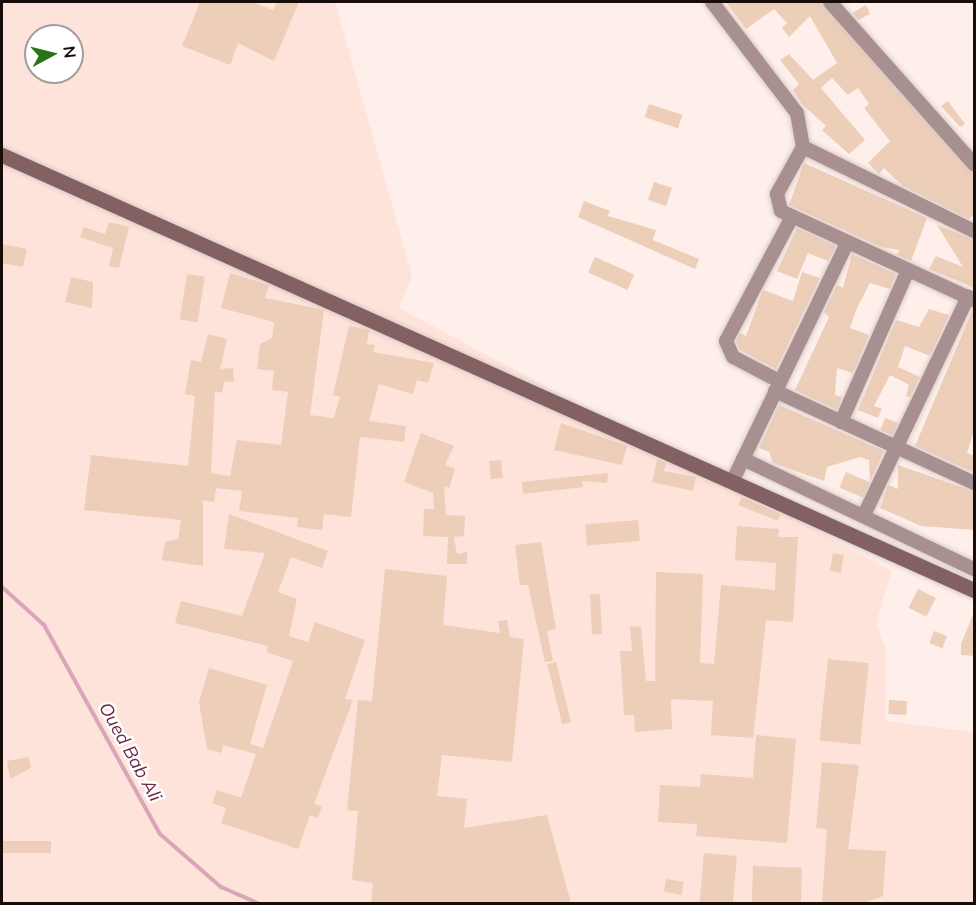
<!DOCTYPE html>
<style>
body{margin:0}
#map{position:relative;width:976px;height:905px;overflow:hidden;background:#feefea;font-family:Mulish,sans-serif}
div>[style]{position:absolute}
.built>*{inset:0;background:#fee3db}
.stream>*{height:4px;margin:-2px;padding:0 2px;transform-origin:2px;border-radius:2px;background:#d9a5b8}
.building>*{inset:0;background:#ecceb9;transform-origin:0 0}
.roads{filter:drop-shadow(0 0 2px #d9cbc6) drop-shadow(0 0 2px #d9cbc6)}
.minor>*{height:14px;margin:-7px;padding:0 7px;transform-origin:7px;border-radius:7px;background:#a88f90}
.secondary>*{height:15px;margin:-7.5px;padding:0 7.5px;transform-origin:7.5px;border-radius:7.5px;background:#836061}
span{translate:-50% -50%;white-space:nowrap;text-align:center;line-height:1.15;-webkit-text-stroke:5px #fff;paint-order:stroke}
.water-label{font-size:18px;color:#692945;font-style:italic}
.frame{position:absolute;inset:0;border:3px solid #190d0a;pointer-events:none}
.north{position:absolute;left:24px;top:24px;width:60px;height:60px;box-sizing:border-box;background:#fff;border:2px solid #a39e9d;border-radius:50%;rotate:83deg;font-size:16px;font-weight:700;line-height:24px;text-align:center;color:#190d0a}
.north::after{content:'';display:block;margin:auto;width:21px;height:27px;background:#297419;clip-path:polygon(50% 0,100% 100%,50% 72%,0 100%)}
</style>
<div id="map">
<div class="built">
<i style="clip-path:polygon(evenodd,2px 2px,335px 2px,412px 276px,399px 308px,892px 571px,876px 623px,885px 648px,886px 721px,974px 732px,974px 903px,2px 904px,2px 2px,36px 36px,72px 36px,72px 72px,36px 72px,36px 36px)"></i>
</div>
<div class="stream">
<i style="left:2px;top:587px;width:57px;rotate:42.1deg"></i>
<i style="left:44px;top:625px;width:239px;rotate:61deg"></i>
<i style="left:160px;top:834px;width:81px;rotate:41deg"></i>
<i style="left:221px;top:887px;width:43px;rotate:23.6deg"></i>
</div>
<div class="building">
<i style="clip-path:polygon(200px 2px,253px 2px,273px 10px,277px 2px,299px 2px,274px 61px,238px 43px,230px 65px,182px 46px)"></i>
<i style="clip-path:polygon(726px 2px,821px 2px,975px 173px,975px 214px,969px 219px,903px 186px,884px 168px,879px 174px,868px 163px,890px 141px,864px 108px,869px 104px,858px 88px,848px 95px,832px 78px,821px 88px,865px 140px,849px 154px,822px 130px,826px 126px,802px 104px,793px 90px,799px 84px,780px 60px,789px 54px,813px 80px,837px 63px,810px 16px,789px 37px,782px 28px,787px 23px,774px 9px,746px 29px)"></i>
<i style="clip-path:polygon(866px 5px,870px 14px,858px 20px,852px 13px)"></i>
<i style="clip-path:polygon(948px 101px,965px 124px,960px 127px,941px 106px)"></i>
<i style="left:649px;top:104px;width:35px;height:14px;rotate:18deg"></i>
<i style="clip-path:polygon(804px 163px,927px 218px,911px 261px,897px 255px,900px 250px,881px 247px,789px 205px)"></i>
<i style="left:654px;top:182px;width:19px;height:19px;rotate:18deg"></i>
<i style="clip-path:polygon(584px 201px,610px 211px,608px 216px,656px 230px,653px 240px,699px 259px,695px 269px,578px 217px)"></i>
<i style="clip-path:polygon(109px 222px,129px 227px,119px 268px,109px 266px,113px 248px,80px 237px,84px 227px,105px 234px)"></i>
<i style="clip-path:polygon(937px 225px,975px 240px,975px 288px,929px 269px,936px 256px,963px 267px)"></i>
<i style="clip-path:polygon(797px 228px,836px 246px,828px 261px,808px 253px,797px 279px,777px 271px)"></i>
<i style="clip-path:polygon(2px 244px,27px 249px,23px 267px,2px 263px)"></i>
<i style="clip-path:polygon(852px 254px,896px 274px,890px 289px,870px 283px,857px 308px,850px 328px,869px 335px,853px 373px,837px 368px,835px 395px,842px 397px,837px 410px,795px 390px,829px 317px,824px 312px,837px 285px,843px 288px)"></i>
<i style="left:595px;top:257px;width:43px;height:17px;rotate:24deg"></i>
<i style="clip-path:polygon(802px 272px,820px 278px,776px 369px,740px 350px,736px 341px,740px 333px,746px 336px,763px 290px,793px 301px)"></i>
<i style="clip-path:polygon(230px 273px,269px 285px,265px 298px,324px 310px,310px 415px,334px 418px,340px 397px,333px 395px,349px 326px,369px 330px,367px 344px,375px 345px,373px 352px,434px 363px,428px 383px,417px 380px,413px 394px,379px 384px,369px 421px,406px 426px,404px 442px,360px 437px,351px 517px,324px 514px,322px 530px,297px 527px,298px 518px,239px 511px,242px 491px,216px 488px,214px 502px,203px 500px,203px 566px,162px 560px,165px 542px,178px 539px,181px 520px,84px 510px,91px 455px,188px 466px,195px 396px,185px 394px,191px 360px,201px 362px,208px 334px,227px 339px,220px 369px,233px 368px,234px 381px,224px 382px,222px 393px,215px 391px,211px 473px,230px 476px,237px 440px,281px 445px,288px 392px,272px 390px,274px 371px,257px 369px,260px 344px,272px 338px,274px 322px,221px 308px)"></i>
<i style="left:187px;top:274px;width:18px;height:46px;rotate:9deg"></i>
<i style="clip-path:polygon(71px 277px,93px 282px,92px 308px,65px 302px)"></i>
<i style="clip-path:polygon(929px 309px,949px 315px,930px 356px,905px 346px,898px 367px,920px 377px,910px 397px,906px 396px,909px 385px,890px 375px,874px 406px,882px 409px,878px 418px,858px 410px,896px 320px,919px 327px)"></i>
<i style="clip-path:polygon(973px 309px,975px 428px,967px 453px,975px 456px,975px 473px,915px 446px)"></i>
<i style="clip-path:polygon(779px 405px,884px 451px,870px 481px,869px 460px,860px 457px,827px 467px,824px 481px,773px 463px,769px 452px,759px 448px)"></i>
<i style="left:885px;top:418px;width:14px;height:13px;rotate:21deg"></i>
<i style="clip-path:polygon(561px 423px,627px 446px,622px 465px,554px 450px)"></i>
<i style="clip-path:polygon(421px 433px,454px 446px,445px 465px,455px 469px,449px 488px,444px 486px,446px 515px,465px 516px,464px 536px,454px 537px,457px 554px,467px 552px,467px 564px,447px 564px,448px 537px,423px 536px,424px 509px,434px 509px,433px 493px,404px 482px)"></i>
<i style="clip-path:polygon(657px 459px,666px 463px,664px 471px,696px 477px,693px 491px,652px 482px)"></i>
<i style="left:501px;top:460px;width:18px;height:12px;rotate:84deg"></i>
<i style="clip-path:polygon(898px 465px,975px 492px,975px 530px,921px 526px,880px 508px,888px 485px,898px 489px)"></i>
<i style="left:846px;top:472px;width:26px;height:17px;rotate:23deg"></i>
<i style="clip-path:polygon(608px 473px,607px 483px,582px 481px,583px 487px,523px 494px,522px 482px)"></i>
<i style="clip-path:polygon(742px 497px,780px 514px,778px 521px,738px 505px)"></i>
<i style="clip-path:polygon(229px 514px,328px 551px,322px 568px,291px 557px,278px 592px,297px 599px,289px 636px,308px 642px,315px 622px,365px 640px,345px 699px,353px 700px,314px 804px,322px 806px,318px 818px,310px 815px,298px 849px,221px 823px,226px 808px,212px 803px,217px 790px,241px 798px,256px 754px,223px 745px,221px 753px,207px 749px,199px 702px,209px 668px,267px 685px,250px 744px,263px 748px,293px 661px,266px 652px,268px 646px,175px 623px,181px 601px,242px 616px,265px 553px,224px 549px)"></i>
<i style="left:638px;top:520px;width:21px;height:53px;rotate:85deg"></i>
<i style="clip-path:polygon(737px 526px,779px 529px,778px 537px,798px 537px,793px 622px,766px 620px,753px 738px,711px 735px,713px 701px,671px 699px,672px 729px,635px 732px,634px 715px,624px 715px,620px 651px,632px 651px,630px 627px,641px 626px,646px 681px,655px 681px,656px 572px,703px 574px,700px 663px,714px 664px,721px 585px,775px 590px,776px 563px,735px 560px)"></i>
<i style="clip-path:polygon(541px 542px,556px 629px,547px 631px,553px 661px,545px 662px,528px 585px,520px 585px,515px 545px)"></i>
<i style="left:833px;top:553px;width:11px;height:18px;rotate:10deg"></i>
<i style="clip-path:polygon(385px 569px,447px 576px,443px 625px,500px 633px,498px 621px,507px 620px,510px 637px,524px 639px,512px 762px,442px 755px,437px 796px,467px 799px,464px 828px,547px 815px,571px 903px,371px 903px,373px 883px,352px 880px,358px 811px,347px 810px,358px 700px,372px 701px)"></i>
<i style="left:918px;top:589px;width:20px;height:21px;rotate:27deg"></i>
<i style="left:600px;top:594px;width:40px;height:10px;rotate:87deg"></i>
<i style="clip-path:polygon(974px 612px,975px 656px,961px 655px,961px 644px)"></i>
<i style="left:934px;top:631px;width:14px;height:13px;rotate:21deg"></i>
<i style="left:828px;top:659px;width:41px;height:82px;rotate:6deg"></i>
<i style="left:556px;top:662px;width:62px;height:9px;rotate:76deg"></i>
<i style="left:889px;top:700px;width:18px;height:14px;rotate:3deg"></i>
<i style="clip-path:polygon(756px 735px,796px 739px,787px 843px,696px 836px,697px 824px,658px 822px,660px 785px,700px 787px,701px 774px,753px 778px)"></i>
<i style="clip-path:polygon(29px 757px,31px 768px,10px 779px,7px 761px)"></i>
<i style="clip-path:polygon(822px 762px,859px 765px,848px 849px,886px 851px,883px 896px,864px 903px,822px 903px,827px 829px,816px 828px)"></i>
<i style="left:51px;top:841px;width:12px;height:49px;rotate:90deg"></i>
<i style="left:704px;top:853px;width:33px;height:50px;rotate:5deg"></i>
<i style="left:753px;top:866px;width:49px;height:37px;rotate:2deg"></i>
<i style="left:666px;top:879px;width:18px;height:13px;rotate:9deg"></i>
</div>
<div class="roads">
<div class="minor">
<i style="left:712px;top:2px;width:140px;rotate:52.6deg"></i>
<i style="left:797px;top:113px;width:35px;rotate:80deg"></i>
<i style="left:803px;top:147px;width:191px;rotate:26.2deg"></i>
<i style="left:830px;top:2px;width:217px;rotate:48.4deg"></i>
<i style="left:803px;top:147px;width:54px;rotate:119deg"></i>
<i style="left:777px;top:194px;width:17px;rotate:77deg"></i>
<i style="left:781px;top:211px;width:213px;rotate:24.8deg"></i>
<i style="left:779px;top:381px;width:52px;rotate:-152.4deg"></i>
<i style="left:733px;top:357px;width:17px;rotate:-114deg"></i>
<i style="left:726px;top:341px;width:140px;rotate:-62deg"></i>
<i style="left:775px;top:391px;width:219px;rotate:24.8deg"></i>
<i style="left:841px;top:422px;width:166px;rotate:-66.2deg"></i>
<i style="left:743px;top:459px;width:256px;rotate:25.5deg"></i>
<i style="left:733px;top:480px;width:263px;rotate:-64.3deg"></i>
<i style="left:864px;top:515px;width:242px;rotate:-64.5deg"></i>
</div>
<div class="secondary">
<i style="left:2px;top:155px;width:1065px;rotate:24.11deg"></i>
</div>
</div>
<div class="water-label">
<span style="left:130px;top:752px;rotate:61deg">Oued Bab Ali</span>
</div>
<div class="frame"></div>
<div class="north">N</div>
</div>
